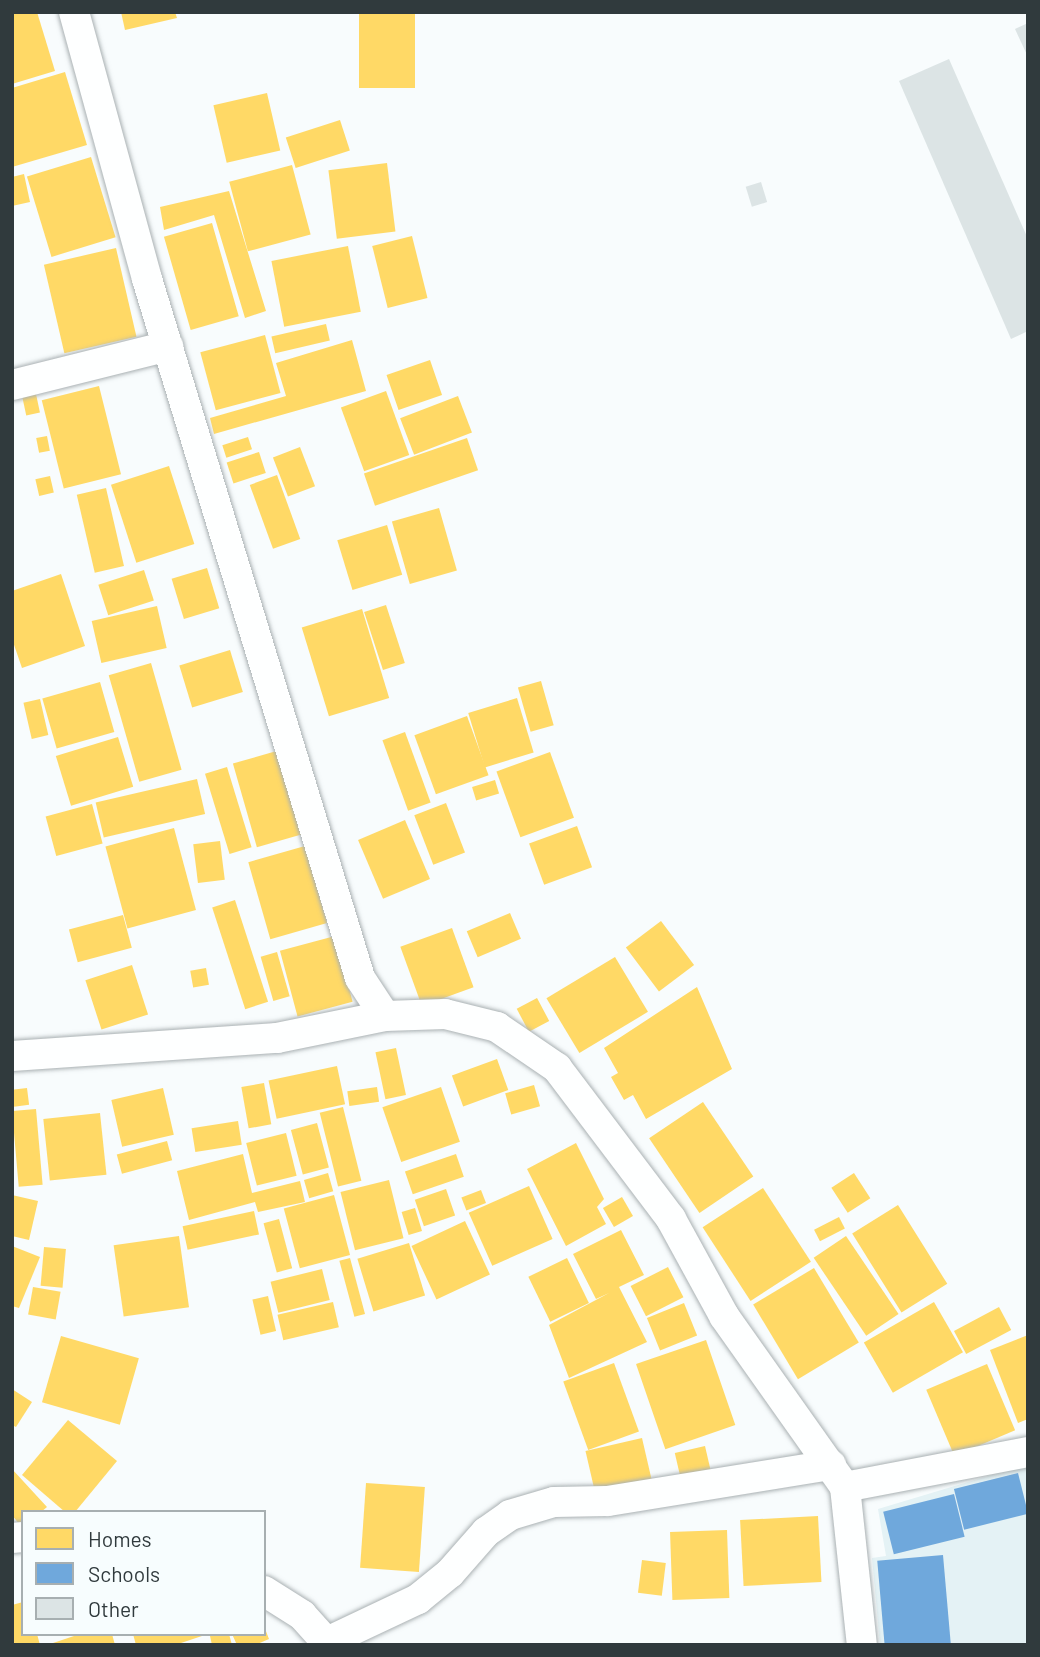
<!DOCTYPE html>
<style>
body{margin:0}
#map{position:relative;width:1040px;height:1657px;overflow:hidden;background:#f8fcfd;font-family:Barlow,sans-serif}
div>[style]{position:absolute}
.built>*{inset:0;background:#e4f2f5}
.homes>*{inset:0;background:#ffd966;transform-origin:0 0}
.schools>*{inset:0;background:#6fa8dc;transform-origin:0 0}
.building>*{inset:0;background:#dce4e5;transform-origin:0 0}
.roads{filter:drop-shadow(0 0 2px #aab1b3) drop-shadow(0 0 2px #aab1b3)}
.minor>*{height:30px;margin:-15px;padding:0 15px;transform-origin:15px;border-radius:15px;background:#feffff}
span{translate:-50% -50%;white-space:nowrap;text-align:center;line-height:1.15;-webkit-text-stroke:7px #f7fdfe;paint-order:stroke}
.frame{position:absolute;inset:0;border:14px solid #303a3d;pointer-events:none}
.legend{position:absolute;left:21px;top:1510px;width:245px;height:126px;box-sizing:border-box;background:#f7fdfe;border:2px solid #a7afb1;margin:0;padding:9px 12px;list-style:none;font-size:21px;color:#303a3d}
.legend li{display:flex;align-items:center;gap:14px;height:35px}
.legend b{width:35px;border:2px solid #a7afb1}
</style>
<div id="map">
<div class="built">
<i style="clip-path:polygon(1028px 1464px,1028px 1645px,880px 1645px,872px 1558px,886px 1556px,878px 1509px)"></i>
</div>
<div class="homes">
<i style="clip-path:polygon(12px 12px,37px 12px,55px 71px,12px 84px)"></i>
<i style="clip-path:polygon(121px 12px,175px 12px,177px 18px,125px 30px)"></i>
<i style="left:359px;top:12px;width:56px;height:76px"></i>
<i style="clip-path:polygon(65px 72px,87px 145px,12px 167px,12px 88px)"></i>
<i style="left:267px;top:93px;width:59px;height:55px;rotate:77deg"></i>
<i style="left:340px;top:120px;width:32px;height:57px;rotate:72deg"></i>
<i style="left:91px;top:157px;width:84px;height:67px;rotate:73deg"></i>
<i style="left:387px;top:163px;width:69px;height:59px;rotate:83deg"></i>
<i style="left:292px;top:165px;width:72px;height:65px;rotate:75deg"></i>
<i style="clip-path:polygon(24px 174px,30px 202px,12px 206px,12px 177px)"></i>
<i style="clip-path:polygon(229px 191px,266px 311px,245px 318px,214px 215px,164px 230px,160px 207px)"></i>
<i style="left:212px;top:223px;width:97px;height:50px;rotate:74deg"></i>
<i style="left:412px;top:236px;width:64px;height:41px;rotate:76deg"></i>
<i style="left:348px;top:246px;width:67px;height:78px;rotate:79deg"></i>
<i style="left:116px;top:248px;width:91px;height:74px;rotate:77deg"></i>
<i style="left:326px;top:324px;width:17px;height:56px;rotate:77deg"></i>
<i style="left:265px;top:335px;width:60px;height:67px;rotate:75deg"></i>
<i style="clip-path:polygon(352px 340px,366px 391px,214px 434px,210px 418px,286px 396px,276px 363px)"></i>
<i style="left:430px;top:360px;width:37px;height:46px;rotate:71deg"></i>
<i style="left:99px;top:386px;width:91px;height:59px;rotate:76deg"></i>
<i style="left:386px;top:391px;width:68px;height:48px;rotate:70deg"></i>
<i style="left:36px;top:394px;width:19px;height:14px;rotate:78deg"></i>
<i style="left:458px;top:396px;width:39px;height:62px;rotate:69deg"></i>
<i style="left:47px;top:436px;width:15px;height:11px;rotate:79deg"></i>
<i style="left:248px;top:437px;width:13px;height:27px;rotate:72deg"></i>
<i style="left:467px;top:438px;width:34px;height:109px;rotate:71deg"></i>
<i style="left:300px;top:447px;width:42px;height:29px;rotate:69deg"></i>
<i style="left:259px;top:452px;width:22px;height:34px;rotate:72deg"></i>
<i style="left:169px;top:466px;width:82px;height:61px;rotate:72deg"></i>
<i style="left:277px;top:475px;width:68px;height:29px;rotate:70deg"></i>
<i style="left:50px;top:476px;width:17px;height:15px;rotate:77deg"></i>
<i style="left:106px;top:488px;width:80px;height:30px;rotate:77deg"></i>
<i style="left:439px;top:508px;width:65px;height:49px;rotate:74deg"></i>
<i style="left:387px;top:525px;width:52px;height:52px;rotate:73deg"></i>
<i style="left:207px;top:568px;width:42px;height:37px;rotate:73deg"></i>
<i style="left:144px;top:570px;width:32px;height:48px;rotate:72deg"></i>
<i style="clip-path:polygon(61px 574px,85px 646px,22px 668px,12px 639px,12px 591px)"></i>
<i style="left:386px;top:605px;width:61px;height:23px;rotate:72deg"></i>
<i style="left:157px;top:606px;width:43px;height:67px;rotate:77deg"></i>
<i style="left:362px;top:609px;width:93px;height:63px;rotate:73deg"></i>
<i style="left:230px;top:650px;width:44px;height:53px;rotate:73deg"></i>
<i style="left:151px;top:663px;width:111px;height:44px;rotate:74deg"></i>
<i style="left:541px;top:681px;width:46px;height:24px;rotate:74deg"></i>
<i style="left:100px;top:682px;width:52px;height:60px;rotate:74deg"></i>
<i style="left:517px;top:698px;width:57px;height:51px;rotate:73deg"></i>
<i style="left:40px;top:699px;width:37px;height:17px;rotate:77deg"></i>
<i style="left:467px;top:716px;width:63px;height:56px;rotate:70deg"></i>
<i style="left:405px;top:732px;width:75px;height:24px;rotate:70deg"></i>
<i style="left:118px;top:737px;width:52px;height:65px;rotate:73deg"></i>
<i style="left:280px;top:750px;width:87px;height:49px;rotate:74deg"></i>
<i style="left:550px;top:752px;width:70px;height:57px;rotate:70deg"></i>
<i style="left:227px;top:767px;width:84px;height:23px;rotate:73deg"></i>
<i style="left:197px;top:779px;width:36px;height:104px;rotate:77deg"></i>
<i style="left:495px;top:780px;width:14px;height:24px;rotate:73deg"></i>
<i style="left:446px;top:803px;width:53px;height:34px;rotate:69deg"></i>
<i style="left:92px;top:804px;width:41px;height:48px;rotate:75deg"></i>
<i style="left:405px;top:820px;width:64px;height:51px;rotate:67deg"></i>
<i style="left:577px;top:826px;width:44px;height:51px;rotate:70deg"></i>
<i style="left:174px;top:828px;width:85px;height:71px;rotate:75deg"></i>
<i style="left:220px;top:841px;width:39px;height:27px;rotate:83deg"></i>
<i style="left:305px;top:846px;width:80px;height:59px;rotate:74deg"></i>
<i style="left:235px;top:900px;width:107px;height:24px;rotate:72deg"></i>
<i style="left:510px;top:913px;width:28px;height:47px;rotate:67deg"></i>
<i style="left:123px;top:915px;width:34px;height:56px;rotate:75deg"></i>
<i style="left:661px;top:921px;width:55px;height:44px;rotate:53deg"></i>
<i style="left:452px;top:928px;width:63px;height:55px;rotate:70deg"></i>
<i style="left:335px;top:936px;width:68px;height:57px;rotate:75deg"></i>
<i style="left:277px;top:952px;width:46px;height:17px;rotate:74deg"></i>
<i style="left:615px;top:957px;width:64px;height:80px;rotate:59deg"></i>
<i style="left:132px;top:965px;width:52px;height:49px;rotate:72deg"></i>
<i style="left:206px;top:968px;width:17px;height:16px;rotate:80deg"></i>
<i style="clip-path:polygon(697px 987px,732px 1069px,646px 1119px,633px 1095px,624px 1100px,611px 1077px,618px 1073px,604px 1048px)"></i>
<i style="left:537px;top:998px;width:26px;height:23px;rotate:62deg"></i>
<i style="left:396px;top:1048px;width:48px;height:21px;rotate:78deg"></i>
<i style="left:497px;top:1059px;width:33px;height:48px;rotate:70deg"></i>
<i style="left:337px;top:1066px;width:39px;height:70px;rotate:78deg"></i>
<i style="left:264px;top:1083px;width:42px;height:23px;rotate:80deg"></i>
<i style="left:534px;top:1085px;width:22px;height:30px;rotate:74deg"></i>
<i style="left:377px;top:1087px;width:15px;height:30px;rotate:82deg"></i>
<i style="left:441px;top:1087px;width:58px;height:62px;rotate:71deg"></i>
<i style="left:27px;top:1088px;width:17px;height:15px;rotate:83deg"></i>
<i style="left:163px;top:1088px;width:48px;height:53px;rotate:77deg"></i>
<i style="left:703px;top:1102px;width:90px;height:65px;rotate:56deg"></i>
<i style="left:343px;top:1107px;width:76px;height:24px;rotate:76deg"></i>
<i style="left:36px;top:1109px;width:76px;height:24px;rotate:85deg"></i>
<i style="left:100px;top:1113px;width:62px;height:57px;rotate:84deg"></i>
<i style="left:238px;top:1121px;width:24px;height:47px;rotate:81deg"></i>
<i style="left:317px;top:1123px;width:46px;height:27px;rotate:75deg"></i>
<i style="left:286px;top:1133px;width:44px;height:41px;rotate:76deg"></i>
<i style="left:167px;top:1141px;width:20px;height:52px;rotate:75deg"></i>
<i style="clip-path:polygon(576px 1143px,604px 1199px,597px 1207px,606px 1224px,566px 1246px,527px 1169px)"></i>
<i style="clip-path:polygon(243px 1154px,252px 1193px,300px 1181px,305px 1202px,258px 1212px,255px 1202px,189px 1220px,177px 1171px)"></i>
<i style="left:456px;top:1154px;width:24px;height:54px;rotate:71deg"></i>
<i style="left:328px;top:1173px;width:19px;height:25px;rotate:74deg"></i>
<i style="left:854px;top:1173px;width:30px;height:27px;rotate:57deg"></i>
<i style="left:389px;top:1180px;width:60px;height:50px;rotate:76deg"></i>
<i style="left:529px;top:1186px;width:58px;height:66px;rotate:66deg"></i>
<i style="left:763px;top:1188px;width:88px;height:72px;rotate:57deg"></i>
<i style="left:446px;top:1189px;width:28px;height:33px;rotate:71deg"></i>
<i style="left:481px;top:1190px;width:14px;height:21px;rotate:69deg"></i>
<i style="clip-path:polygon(12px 1195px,38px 1201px,29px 1240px,12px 1236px)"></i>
<i style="left:334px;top:1195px;width:62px;height:52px;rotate:75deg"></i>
<i style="left:622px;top:1197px;width:22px;height:22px;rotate:60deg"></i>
<i style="left:898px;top:1205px;width:93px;height:54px;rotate:58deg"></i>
<i style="left:415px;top:1208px;width:24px;height:14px;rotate:73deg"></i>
<i style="left:254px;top:1211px;width:24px;height:73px;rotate:78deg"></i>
<i style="left:839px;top:1217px;width:13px;height:28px;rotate:63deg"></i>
<i style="left:279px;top:1219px;width:51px;height:16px;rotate:75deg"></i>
<i style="left:465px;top:1221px;width:59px;height:59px;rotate:65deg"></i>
<i style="clip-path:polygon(621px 1230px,644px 1275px,619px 1287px,647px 1342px,569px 1378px,549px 1325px,609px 1293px,596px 1299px,573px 1254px)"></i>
<i style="left:179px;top:1236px;width:72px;height:66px;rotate:82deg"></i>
<i style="left:846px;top:1236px;width:94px;height:39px;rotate:56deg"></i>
<i style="left:409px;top:1243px;width:55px;height:54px;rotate:73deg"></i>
<i style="clip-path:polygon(12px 1246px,40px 1257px,19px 1308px,12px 1306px)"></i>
<i style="left:44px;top:1247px;width:22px;height:39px;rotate:5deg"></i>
<i style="left:350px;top:1258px;width:58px;height:11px;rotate:75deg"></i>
<i style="left:567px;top:1258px;width:50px;height:43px;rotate:64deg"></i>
<i style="left:668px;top:1267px;width:34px;height:42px;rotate:63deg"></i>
<i style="left:814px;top:1268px;width:87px;height:71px;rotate:59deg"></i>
<i style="left:322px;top:1269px;width:32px;height:53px;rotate:76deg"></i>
<i style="left:33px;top:1287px;width:28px;height:28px;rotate:10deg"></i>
<i style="left:268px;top:1296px;width:36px;height:16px;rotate:77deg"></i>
<i style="left:333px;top:1302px;width:26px;height:57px;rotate:77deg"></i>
<i style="left:934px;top:1302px;width:58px;height:81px;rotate:60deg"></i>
<i style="left:684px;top:1303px;width:35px;height:40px;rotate:68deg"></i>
<i style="left:999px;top:1307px;width:26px;height:51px;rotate:62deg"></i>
<i style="clip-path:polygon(1028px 1335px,1028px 1419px,1018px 1423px,990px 1350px)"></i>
<i style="left:61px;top:1336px;width:81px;height:69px;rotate:16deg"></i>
<i style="left:706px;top:1340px;width:90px;height:74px;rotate:71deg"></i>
<i style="left:614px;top:1363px;width:73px;height:54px;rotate:70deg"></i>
<i style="left:987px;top:1364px;width:72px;height:66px;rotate:67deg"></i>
<i style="clip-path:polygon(12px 1389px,32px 1402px,16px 1427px,12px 1425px)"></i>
<i style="clip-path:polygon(68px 1420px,117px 1461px,75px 1512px,65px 1512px,22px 1475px)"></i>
<i style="left:642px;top:1438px;width:46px;height:58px;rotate:77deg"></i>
<i style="left:705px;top:1446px;width:27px;height:31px;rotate:77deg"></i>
<i style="clip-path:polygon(12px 1469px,47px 1507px,41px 1512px,23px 1512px,23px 1529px,12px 1515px)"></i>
<i style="left:366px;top:1483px;width:59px;height:85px;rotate:4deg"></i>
<i style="left:818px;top:1516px;width:66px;height:78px;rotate:87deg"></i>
<i style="left:727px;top:1530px;width:68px;height:57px;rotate:88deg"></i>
<i style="left:642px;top:1560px;width:24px;height:33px;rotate:7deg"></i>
<i style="clip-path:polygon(23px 1602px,23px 1634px,37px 1634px,40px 1645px,12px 1645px,12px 1605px)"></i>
<i style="clip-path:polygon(264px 1626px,269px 1639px,255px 1645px,237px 1645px,232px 1634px,264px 1634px)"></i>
<i style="clip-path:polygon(80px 1634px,112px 1634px,115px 1645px,47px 1645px)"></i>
<i style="clip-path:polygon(133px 1634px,205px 1634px,205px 1635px,175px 1645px,136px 1645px)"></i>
<i style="clip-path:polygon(216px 1634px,229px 1634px,232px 1645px,212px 1645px,210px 1636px)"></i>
</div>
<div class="schools">
<i style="left:1018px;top:1473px;width:42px;height:66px;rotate:76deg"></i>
<i style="left:954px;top:1494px;width:44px;height:73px;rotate:76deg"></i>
<i style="left:943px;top:1555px;width:90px;height:66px;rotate:85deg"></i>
</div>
<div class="building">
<i style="clip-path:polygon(1028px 23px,1028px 57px,1015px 29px)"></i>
<i style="clip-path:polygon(949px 59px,1028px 239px,1028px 331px,1011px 339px,899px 81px)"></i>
<i style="left:761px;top:182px;width:21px;height:16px;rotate:73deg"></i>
</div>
<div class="roads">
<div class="minor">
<i style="left:74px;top:12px;width:277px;rotate:74.7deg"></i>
<i style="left:147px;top:279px;width:731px;rotate:73.05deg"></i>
<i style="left:360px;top:978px;width:45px;rotate:56.7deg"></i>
<i style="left:12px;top:385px;width:161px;rotate:-14deg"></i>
<i style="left:12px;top:1056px;width:266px;rotate:-3.9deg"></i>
<i style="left:277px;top:1038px;width:110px;rotate:-11.5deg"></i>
<i style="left:385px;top:1016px;width:60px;rotate:-1.9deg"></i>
<i style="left:445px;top:1014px;width:54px;rotate:14deg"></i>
<i style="left:497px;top:1027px;width:73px;rotate:34.3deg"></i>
<i style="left:557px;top:1068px;width:189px;rotate:52.9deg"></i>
<i style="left:671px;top:1219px;width:111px;rotate:61.3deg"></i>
<i style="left:724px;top:1316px;width:209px;rotate:54.7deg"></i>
<i style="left:845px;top:1487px;width:159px;rotate:83.9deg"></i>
<i style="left:845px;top:1487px;width:186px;rotate:-10.8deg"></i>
<i style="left:12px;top:1538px;width:11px;rotate:-5deg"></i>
<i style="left:264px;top:1591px;width:45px;rotate:32.3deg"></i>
<i style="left:302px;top:1615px;width:40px;rotate:48deg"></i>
<i style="left:327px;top:1642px;width:101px;rotate:-25.3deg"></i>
<i style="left:418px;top:1599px;width:41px;rotate:-39.1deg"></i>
<i style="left:450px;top:1573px;width:55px;rotate:-48.7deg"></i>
<i style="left:486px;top:1532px;width:29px;rotate:-35deg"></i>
<i style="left:510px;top:1515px;width:46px;rotate:-16.5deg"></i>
<i style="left:554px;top:1502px;width:54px;rotate:-1.1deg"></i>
<i style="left:608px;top:1501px;width:226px;rotate:-9.2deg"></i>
</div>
</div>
<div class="frame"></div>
<ul class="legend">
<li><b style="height:19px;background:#ffd966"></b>Homes</li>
<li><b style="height:19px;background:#6fa8dc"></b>Schools</li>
<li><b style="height:19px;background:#dce4e5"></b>Other</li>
</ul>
</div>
